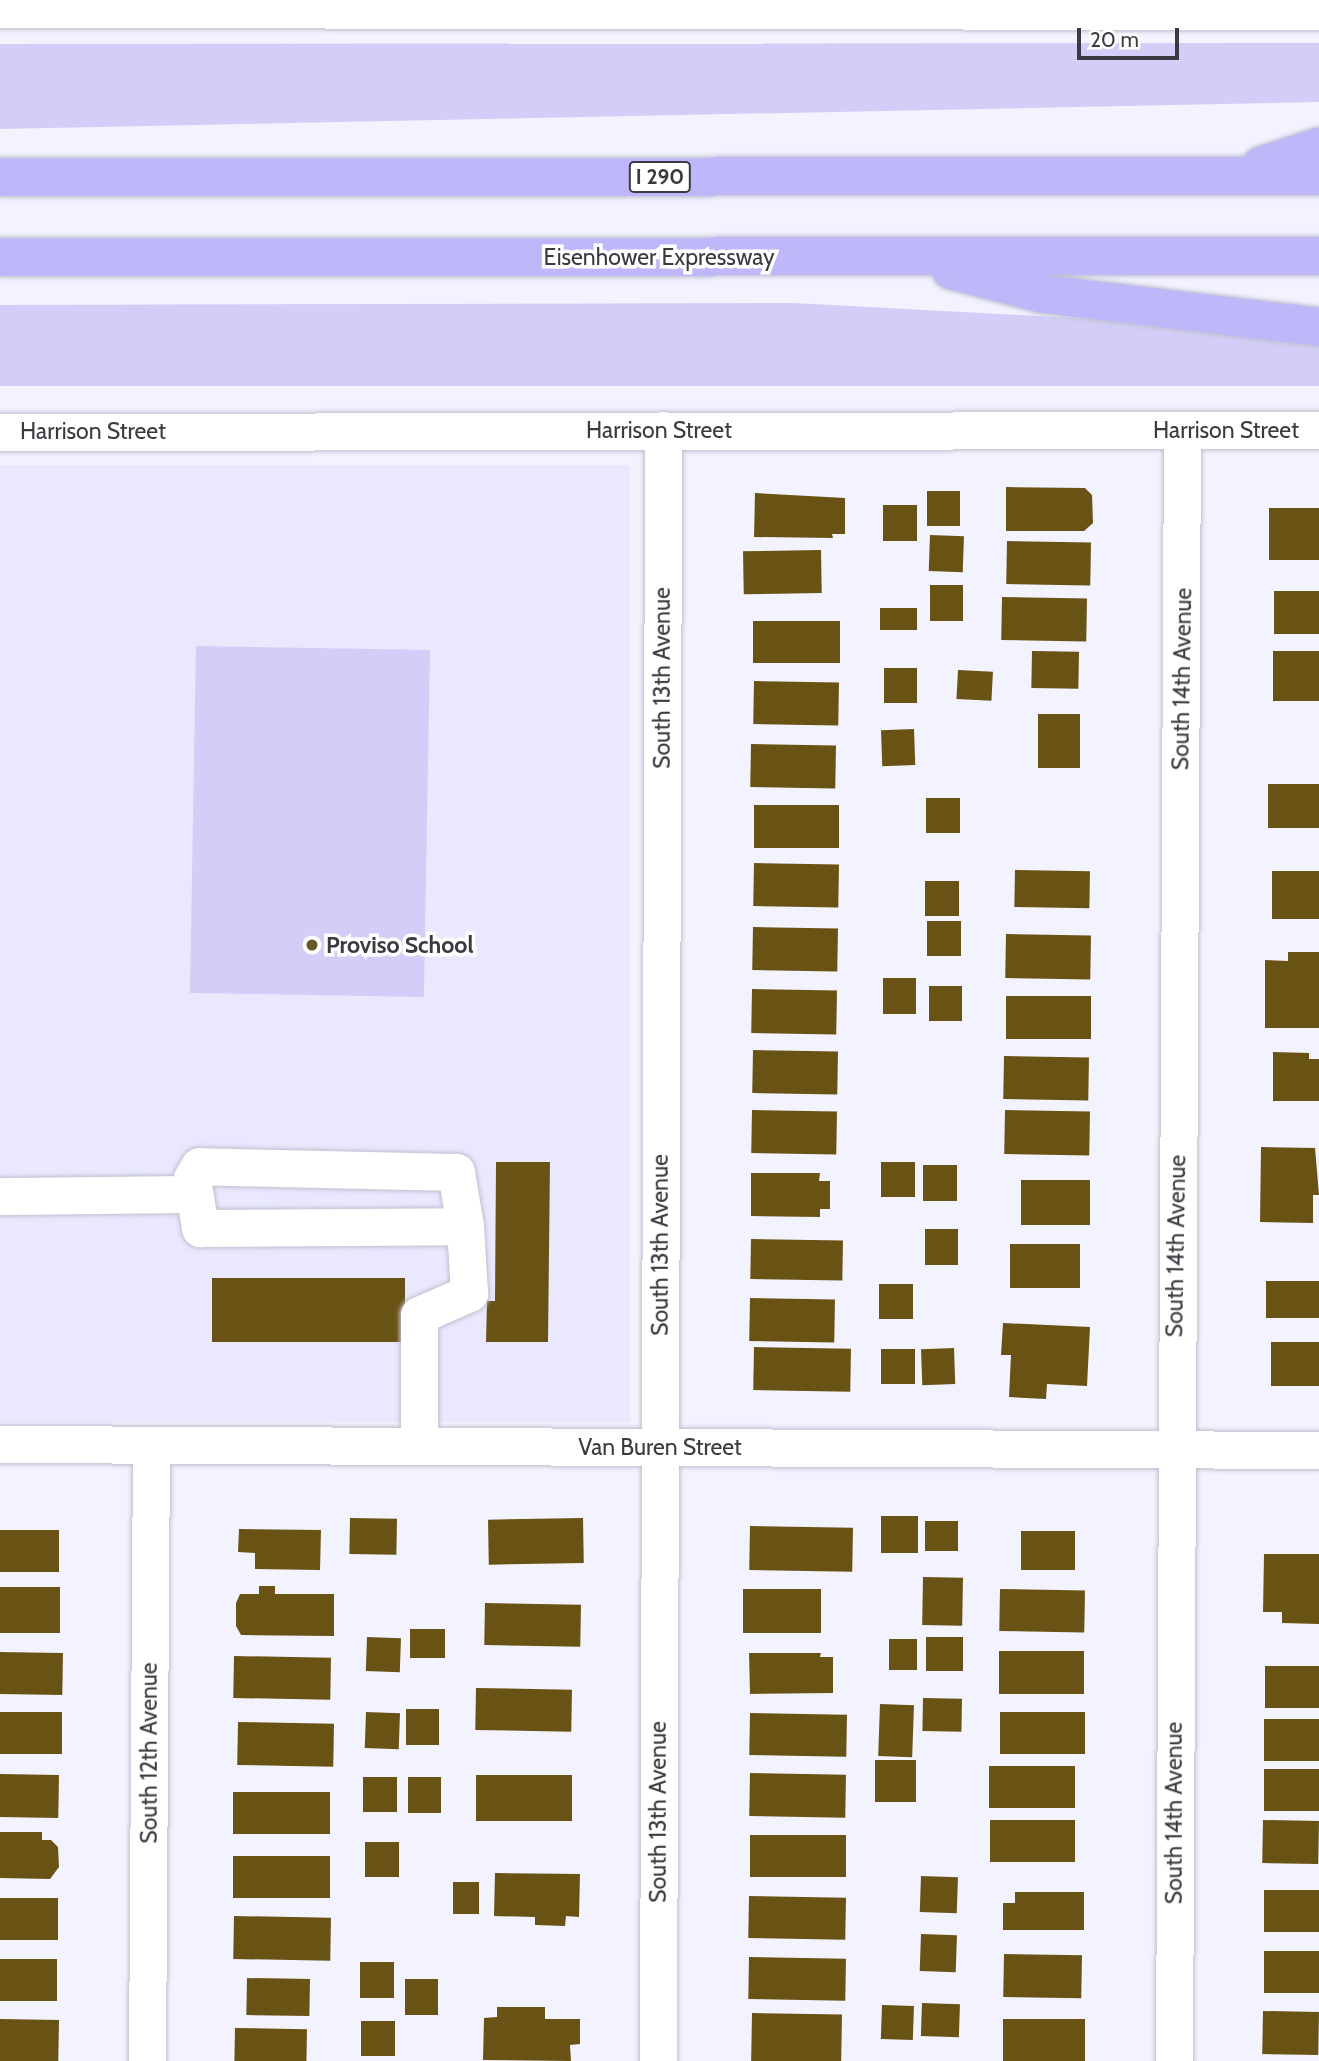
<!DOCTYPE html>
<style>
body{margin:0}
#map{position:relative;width:1319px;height:2061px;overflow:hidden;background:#f3f2ff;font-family:Cabin,sans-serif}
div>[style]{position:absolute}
.built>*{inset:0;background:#e9e8fe;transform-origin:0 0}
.green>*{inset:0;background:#d2cef7;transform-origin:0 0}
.building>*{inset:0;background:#695314;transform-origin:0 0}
.roads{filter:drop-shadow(0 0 2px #c1c0cf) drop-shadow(0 0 2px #c1c0cf)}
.minor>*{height:37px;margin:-18.5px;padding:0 18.5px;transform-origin:18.5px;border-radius:18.5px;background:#fff}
.highway>*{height:38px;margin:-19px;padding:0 19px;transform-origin:19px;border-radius:19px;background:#beb7fa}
.dots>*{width:19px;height:19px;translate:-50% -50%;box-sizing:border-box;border:4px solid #fff;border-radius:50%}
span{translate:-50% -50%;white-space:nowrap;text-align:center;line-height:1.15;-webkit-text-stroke:7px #fff;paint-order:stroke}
.shield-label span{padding:2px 5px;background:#fff;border:2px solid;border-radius:5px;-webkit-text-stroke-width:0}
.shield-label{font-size:21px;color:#3b3a40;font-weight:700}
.street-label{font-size:23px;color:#3b3a40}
.poi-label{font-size:23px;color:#3b3a40;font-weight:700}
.left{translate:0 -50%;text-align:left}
.scale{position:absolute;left:1077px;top:28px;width:102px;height:32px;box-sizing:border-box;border:4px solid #3b3a40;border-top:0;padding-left:9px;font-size:21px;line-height:24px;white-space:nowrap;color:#3b3a40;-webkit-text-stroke:5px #fff;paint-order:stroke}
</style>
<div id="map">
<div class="built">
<i style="left:0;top:465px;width:630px;height:957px"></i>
</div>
<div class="green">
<i style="clip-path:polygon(1319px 43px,1319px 102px,0 129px,0 44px)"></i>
<i style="clip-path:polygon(794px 303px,1113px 320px,1319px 343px,1319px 386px,0 386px,0 305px)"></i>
<i style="left:196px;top:646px;width:234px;height:347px;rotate:1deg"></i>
</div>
<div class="building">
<i style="clip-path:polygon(1006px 487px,1085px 488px,1092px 495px,1093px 523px,1084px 531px,1006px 531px)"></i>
<i style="left:927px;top:491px;width:33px;height:35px"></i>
<i style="clip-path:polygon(755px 493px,845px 498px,845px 534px,832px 534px,833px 538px,754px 537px)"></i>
<i style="left:883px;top:505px;width:34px;height:36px"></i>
<i style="left:1269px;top:508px;width:50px;height:52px"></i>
<i style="left:930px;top:535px;width:34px;height:36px;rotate:2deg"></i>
<i style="left:1007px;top:541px;width:84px;height:43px;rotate:1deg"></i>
<i style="left:821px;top:550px;width:43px;height:78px;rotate:89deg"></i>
<i style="left:930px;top:585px;width:33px;height:36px"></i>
<i style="left:1274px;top:591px;width:45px;height:43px"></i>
<i style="left:1002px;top:597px;width:85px;height:43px;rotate:1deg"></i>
<i style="left:880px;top:608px;width:37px;height:22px"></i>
<i style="left:753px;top:621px;width:87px;height:42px"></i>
<i style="left:1032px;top:651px;width:47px;height:37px;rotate:1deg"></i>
<i style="left:1273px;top:651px;width:46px;height:50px"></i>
<i style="left:884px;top:668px;width:33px;height:35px"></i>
<i style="left:958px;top:670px;width:35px;height:29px;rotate:3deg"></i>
<i style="left:754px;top:681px;width:85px;height:43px;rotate:1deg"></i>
<i style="left:1038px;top:714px;width:42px;height:54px"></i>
<i style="left:914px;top:729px;width:36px;height:33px;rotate:88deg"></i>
<i style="left:751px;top:744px;width:85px;height:43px;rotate:1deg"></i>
<i style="left:1268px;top:784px;width:51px;height:44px"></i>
<i style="left:926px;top:798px;width:34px;height:35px"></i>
<i style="left:754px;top:805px;width:85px;height:43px"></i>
<i style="left:754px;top:863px;width:85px;height:43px;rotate:1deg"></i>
<i style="left:1015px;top:870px;width:75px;height:37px;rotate:1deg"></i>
<i style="left:1272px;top:871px;width:47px;height:48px"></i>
<i style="left:925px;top:881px;width:34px;height:35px"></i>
<i style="left:927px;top:921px;width:34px;height:35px"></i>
<i style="left:753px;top:927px;width:85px;height:43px;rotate:1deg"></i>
<i style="left:1006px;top:934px;width:85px;height:44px;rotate:1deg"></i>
<i style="clip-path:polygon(1288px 952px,1319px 952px,1319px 1028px,1265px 1028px,1265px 960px,1288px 961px)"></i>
<i style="left:883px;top:978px;width:33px;height:36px"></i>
<i style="left:929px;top:986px;width:33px;height:35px"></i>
<i style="left:752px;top:989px;width:85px;height:44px;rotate:1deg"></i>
<i style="left:1006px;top:996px;width:85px;height:43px"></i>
<i style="left:753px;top:1050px;width:85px;height:43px;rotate:1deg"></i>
<i style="clip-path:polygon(1273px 1052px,1309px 1053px,1309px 1059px,1319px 1059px,1319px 1101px,1273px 1101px)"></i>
<i style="left:1004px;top:1056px;width:85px;height:43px;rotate:1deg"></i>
<i style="left:752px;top:1110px;width:85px;height:43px;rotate:1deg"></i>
<i style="left:1005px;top:1110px;width:85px;height:44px;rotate:1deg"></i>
<i style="clip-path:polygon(1261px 1147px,1315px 1148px,1319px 1195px,1313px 1195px,1313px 1223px,1260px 1222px)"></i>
<i style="clip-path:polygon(496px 1162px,550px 1162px,548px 1342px,486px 1342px,487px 1301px,495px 1301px)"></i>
<i style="left:915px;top:1162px;width:35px;height:34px;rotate:90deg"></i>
<i style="left:923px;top:1165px;width:34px;height:36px"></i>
<i style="clip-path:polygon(751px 1173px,820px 1173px,819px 1181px,830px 1181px,830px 1209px,820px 1209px,820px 1217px,751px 1216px)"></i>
<i style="left:1021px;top:1180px;width:69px;height:45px"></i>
<i style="left:958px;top:1229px;width:36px;height:33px;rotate:90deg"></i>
<i style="left:751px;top:1239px;width:92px;height:40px;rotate:1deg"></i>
<i style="left:1010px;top:1244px;width:70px;height:44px"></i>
<i style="left:405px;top:1278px;width:64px;height:193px;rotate:90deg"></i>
<i style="left:1266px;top:1281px;width:53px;height:37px"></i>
<i style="left:879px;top:1284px;width:34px;height:35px"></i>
<i style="left:750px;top:1298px;width:85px;height:43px;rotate:1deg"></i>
<i style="clip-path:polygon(1003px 1323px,1090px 1327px,1087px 1386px,1047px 1384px,1046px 1399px,1009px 1397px,1011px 1355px,1001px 1355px)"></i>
<i style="left:1271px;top:1342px;width:48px;height:44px"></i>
<i style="left:754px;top:1347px;width:97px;height:43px;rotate:1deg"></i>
<i style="left:954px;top:1348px;width:36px;height:33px;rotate:88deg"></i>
<i style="left:881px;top:1349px;width:34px;height:35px"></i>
<i style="left:881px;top:1516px;width:37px;height:37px"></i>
<i style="left:350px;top:1518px;width:47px;height:36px;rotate:1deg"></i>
<i style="left:583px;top:1518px;width:45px;height:95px;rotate:89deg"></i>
<i style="left:925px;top:1521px;width:33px;height:30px"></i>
<i style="left:750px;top:1526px;width:103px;height:44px;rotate:1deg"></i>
<i style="clip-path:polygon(239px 1529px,321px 1530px,320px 1570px,255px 1569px,255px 1553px,238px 1552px)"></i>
<i style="left:0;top:1530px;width:59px;height:42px"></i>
<i style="left:1021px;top:1531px;width:54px;height:39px"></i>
<i style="clip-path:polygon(1264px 1554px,1319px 1554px,1319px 1624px,1282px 1623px,1282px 1612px,1263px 1612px)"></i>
<i style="left:923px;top:1577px;width:40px;height:48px;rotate:1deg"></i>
<i style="clip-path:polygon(259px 1586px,275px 1586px,275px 1594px,334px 1594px,334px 1636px,241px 1635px,236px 1626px,236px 1603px,240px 1594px,259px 1594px)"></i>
<i style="left:0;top:1587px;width:60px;height:46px"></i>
<i style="left:743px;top:1589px;width:78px;height:44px"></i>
<i style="left:1000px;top:1589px;width:85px;height:42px;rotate:1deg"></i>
<i style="left:485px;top:1603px;width:96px;height:42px;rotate:1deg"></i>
<i style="left:410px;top:1629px;width:35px;height:29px"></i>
<i style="left:367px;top:1637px;width:34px;height:34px;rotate:2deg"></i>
<i style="left:926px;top:1637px;width:37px;height:34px"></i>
<i style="left:889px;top:1639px;width:28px;height:31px"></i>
<i style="left:999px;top:1651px;width:85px;height:43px"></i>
<i style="left:0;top:1652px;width:63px;height:42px;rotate:1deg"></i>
<i style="clip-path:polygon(749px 1653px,821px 1653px,820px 1657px,833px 1657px,833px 1693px,750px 1694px)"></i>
<i style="left:234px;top:1656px;width:97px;height:42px;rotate:1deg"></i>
<i style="left:1265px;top:1666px;width:54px;height:42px"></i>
<i style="left:476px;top:1688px;width:96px;height:42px;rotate:1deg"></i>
<i style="left:923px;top:1698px;width:39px;height:33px;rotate:1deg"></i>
<i style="left:880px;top:1704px;width:34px;height:52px;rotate:2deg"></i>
<i style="left:406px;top:1709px;width:33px;height:36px"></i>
<i style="left:0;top:1712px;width:62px;height:42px"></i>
<i style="left:366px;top:1712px;width:34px;height:36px;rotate:2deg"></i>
<i style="left:1000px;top:1712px;width:85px;height:42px"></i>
<i style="left:750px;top:1713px;width:97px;height:42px;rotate:1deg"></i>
<i style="left:1264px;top:1719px;width:55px;height:42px"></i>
<i style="left:238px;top:1722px;width:96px;height:43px;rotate:1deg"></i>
<i style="left:916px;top:1760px;width:42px;height:41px;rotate:90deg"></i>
<i style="left:989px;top:1766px;width:86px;height:42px"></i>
<i style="left:1264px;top:1769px;width:55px;height:42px"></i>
<i style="left:750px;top:1773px;width:96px;height:43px;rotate:1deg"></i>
<i style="left:0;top:1774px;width:59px;height:43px;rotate:1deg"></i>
<i style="left:476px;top:1775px;width:96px;height:46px"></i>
<i style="left:363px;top:1777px;width:34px;height:35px"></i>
<i style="left:408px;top:1777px;width:33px;height:36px"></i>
<i style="left:233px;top:1792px;width:97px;height:42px"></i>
<i style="left:990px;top:1820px;width:85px;height:42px"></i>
<i style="left:1263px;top:1820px;width:56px;height:43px;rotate:1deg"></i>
<i style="clip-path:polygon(0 1832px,42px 1832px,42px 1840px,51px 1840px,58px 1847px,59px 1867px,50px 1879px,0 1878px)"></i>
<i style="left:750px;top:1835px;width:96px;height:42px"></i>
<i style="left:365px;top:1842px;width:34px;height:35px"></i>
<i style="left:233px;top:1856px;width:97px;height:42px"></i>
<i style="clip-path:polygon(495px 1873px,580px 1874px,579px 1917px,566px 1916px,565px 1926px,535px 1925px,535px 1917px,494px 1916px)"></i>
<i style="left:921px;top:1876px;width:37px;height:36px;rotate:2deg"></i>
<i style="left:479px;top:1882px;width:32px;height:26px;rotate:90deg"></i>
<i style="left:1264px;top:1890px;width:55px;height:42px"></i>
<i style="clip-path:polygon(1015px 1892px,1084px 1892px,1084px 1930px,1003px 1930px,1003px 1903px,1015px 1903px)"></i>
<i style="left:749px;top:1896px;width:97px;height:42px;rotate:1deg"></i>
<i style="left:0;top:1898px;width:58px;height:42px"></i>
<i style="left:234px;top:1916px;width:97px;height:43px;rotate:1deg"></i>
<i style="left:921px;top:1934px;width:36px;height:37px;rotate:2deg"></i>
<i style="left:1264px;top:1951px;width:55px;height:42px"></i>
<i style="left:1004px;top:1954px;width:78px;height:43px;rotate:1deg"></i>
<i style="left:749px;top:1957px;width:97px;height:42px;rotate:1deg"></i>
<i style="left:0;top:1959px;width:57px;height:42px"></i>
<i style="left:360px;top:1962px;width:34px;height:36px"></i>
<i style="left:247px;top:1978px;width:63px;height:37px;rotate:1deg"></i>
<i style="left:405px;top:1979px;width:33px;height:36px"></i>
<i style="left:922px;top:2003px;width:38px;height:33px;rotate:2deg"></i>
<i style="left:882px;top:2005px;width:32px;height:34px;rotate:2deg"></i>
<i style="clip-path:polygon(497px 2007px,545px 2007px,545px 2019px,580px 2019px,580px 2044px,570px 2045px,571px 2061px,483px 2060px,484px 2018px,497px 2017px)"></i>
<i style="left:1263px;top:2011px;width:56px;height:43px;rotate:1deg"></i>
<i style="left:752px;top:2013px;width:90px;height:48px;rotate:1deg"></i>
<i style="left:0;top:2019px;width:59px;height:42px;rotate:1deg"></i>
<i style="left:1085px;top:2019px;width:42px;height:82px;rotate:90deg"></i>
<i style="left:395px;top:2021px;width:35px;height:34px;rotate:90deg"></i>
<i style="left:235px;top:2028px;width:72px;height:33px;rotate:1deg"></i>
</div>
<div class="roads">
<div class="minor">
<i style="left:0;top:9px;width:1319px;rotate:0.09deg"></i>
<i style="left:0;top:432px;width:1319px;rotate:-0.09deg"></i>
<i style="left:0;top:1196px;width:193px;rotate:-0.6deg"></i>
<i style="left:0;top:1444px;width:1319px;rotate:0.26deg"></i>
<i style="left:419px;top:1446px;width:131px;rotate:-90deg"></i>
<i style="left:419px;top:1315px;width:55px;rotate:-23.7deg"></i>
<i style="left:469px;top:1293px;width:67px;rotate:-93.4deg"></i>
<i style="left:465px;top:1226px;width:55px;rotate:-99.5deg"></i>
<i style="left:456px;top:1172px;width:257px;rotate:-178.7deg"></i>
<i style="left:199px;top:1166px;width:14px;rotate:120deg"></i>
<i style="left:192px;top:1178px;width:51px;rotate:80.9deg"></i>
<i style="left:200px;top:1228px;width:265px;rotate:-0.4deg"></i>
<i style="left:147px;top:2061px;width:616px;rotate:-89.63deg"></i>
<i style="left:658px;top:2061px;width:1631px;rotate:-89.82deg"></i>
<i style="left:1174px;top:2061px;width:1631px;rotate:-89.72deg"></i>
</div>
<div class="highway">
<i style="left:1261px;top:166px;width:61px;rotate:-18.1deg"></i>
<i style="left:0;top:177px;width:1319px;rotate:-0.04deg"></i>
<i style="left:0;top:257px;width:1319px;rotate:-0.04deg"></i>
<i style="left:951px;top:270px;width:95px;rotate:14.6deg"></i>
<i style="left:1043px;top:294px;width:278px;rotate:6.8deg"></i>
</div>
</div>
<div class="dots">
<i style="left:312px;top:945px;background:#695725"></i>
</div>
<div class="shield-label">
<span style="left:660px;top:177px">I 290</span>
</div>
<div class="street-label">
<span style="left:659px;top:257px">Eisenhower Expressway</span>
<span style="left:659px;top:430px">Harrison Street</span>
<span style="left:1226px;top:430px">Harrison Street</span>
<span style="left:93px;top:431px">Harrison Street</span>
<span style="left:662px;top:678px;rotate:-90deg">South 13th Avenue</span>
<span style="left:1182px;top:679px;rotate:-89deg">South 14th Avenue</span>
<span style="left:660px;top:1245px;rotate:-90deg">South 13th Avenue</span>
<span style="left:1176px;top:1246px;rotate:-89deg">South 14th Avenue</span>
<span style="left:660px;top:1447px">Van Buren Street</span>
<span style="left:149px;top:1753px;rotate:-90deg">South 12th Avenue</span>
<span style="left:658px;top:1812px;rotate:-90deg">South 13th Avenue</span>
<span style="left:1174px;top:1813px;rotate:-90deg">South 14th Avenue</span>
</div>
<div class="poi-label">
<span class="left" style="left:326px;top:945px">Proviso School</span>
</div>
<div class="scale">20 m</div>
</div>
